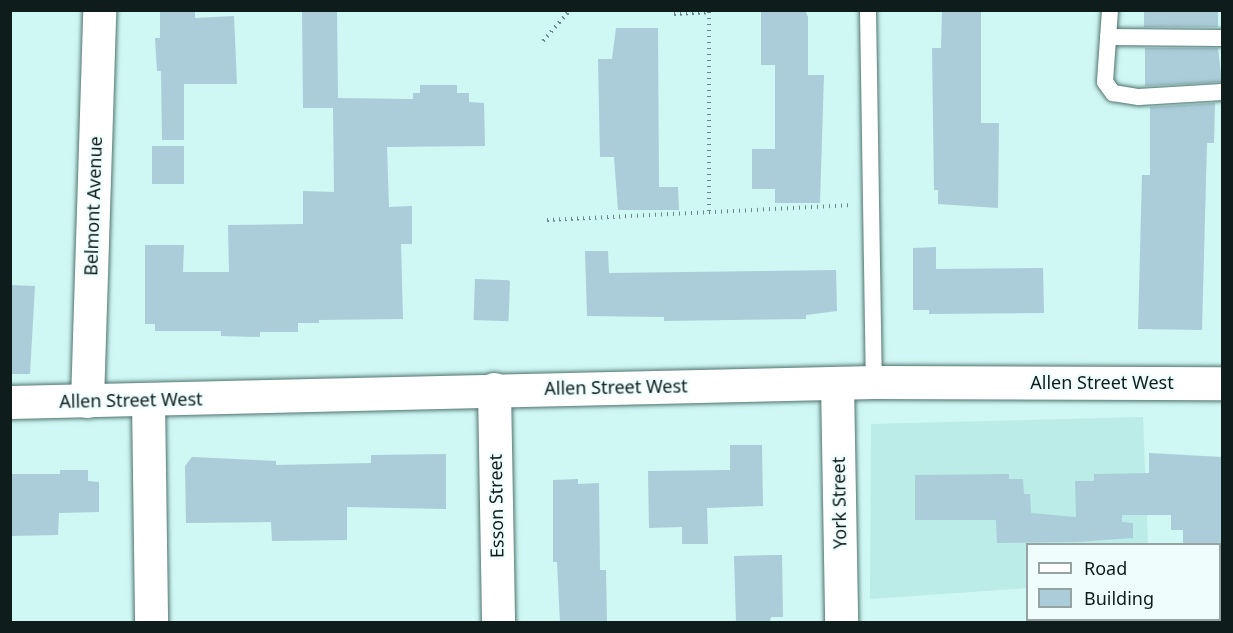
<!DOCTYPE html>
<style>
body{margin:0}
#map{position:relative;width:1233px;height:633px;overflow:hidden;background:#cff7f3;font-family:"Noto Sans",sans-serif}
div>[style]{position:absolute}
.built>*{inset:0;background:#bbece7}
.building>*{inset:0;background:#aacdd9;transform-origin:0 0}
.path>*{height:4px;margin-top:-2px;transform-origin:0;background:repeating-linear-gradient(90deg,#6c8785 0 1.5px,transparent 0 6px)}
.roads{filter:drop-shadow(0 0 2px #507470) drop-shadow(0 0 2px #507470)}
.lane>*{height:16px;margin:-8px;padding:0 8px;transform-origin:8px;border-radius:8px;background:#fff}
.street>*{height:33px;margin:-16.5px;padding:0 16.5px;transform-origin:16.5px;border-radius:16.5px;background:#fff}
span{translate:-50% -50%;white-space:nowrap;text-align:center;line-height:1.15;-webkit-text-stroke:4.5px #effefd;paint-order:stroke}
.street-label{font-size:18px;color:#0e1c1b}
.frame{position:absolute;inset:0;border:12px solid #0e1c1b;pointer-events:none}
.legend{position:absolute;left:1026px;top:543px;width:195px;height:78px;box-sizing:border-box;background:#effefd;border:2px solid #95a4a3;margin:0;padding:8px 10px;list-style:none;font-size:18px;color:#0e1c1b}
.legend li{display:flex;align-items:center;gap:12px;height:30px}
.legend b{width:30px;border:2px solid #95a4a3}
</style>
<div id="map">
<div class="built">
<i style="clip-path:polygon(1143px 417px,1148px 544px,1028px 544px,1027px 588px,870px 599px,871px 424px)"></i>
</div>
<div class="building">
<i style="clip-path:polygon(160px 10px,195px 10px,195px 18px,234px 16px,237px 84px,184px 84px,184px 140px,162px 140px,161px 71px,157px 71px,155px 38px,160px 38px)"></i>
<i style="clip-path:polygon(302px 10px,337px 10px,338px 98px,413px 99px,413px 93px,420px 93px,420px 85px,457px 85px,457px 93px,469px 93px,469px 102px,484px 103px,485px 146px,387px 147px,389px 207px,412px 206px,412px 244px,401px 244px,403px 319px,319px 320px,319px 323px,298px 323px,298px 332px,260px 332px,260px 337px,221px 336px,221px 331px,155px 331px,155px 324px,145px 324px,145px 245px,184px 245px,183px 272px,229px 272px,228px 225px,303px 224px,303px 191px,334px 192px,333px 108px,303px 108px)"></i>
<i style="clip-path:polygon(761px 10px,805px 10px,808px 17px,808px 75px,824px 75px,820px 203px,775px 203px,775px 189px,752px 189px,752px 149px,775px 149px,775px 65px,761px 65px)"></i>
<i style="clip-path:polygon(942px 10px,981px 10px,981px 123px,999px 123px,998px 208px,938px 204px,938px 190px,934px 190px,932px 48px,941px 48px)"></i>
<i style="left:1144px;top:10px;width:74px;height:17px"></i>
<i style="clip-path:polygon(616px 28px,658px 28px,659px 187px,678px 187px,679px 210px,618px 210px,614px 157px,600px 157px,598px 59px,612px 59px)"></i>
<i style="clip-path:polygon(1145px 48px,1218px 48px,1222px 82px,1145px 86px)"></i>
<i style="clip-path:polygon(1215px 103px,1214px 143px,1207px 143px,1202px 330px,1138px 329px,1142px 175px,1150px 175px,1150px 107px)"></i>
<i style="left:184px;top:146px;width:38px;height:32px;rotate:90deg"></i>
<i style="clip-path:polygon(936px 247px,936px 269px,1043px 268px,1044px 313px,929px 314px,929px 310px,913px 310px,913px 248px)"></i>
<i style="clip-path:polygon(585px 251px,608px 251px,609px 273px,836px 270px,837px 311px,806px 315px,806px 319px,664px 321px,664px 317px,587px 316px)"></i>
<i style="left:475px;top:279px;width:35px;height:41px;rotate:2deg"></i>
<i style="clip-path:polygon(10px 285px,35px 286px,30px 374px,10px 374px)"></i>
<i style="clip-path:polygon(730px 445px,762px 445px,763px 506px,707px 508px,708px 544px,682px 544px,682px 527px,649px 528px,648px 471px,730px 470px)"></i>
<i style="clip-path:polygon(1149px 453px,1222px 457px,1222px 544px,1183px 544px,1183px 530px,1171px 530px,1171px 515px,1122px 515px,1122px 522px,1133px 523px,1133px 538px,1077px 542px,997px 543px,996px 520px,915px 520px,915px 475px,1009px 474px,1009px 479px,1023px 479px,1024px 494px,1030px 494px,1031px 513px,1076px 517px,1075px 481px,1094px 481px,1094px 474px,1149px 473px)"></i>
<i style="clip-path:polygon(446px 454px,446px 509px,347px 507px,347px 540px,272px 541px,271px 522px,186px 523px,185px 466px,192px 457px,276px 461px,276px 465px,371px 463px,371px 455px)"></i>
<i style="clip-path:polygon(60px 470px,88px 470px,88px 481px,99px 482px,99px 512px,59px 513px,58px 535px,10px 536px,10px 474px,60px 474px)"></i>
<i style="clip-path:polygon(578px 479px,578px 484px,599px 483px,600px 570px,606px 570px,607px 622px,560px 622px,557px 562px,553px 562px,553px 480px)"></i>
<i style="clip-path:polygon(777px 555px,782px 555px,783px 617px,771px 617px,770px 622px,736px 622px,734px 556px)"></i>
</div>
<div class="path">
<i style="left:674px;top:10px;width:4px;rotate:90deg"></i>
<i style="left:674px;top:14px;width:35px;rotate:-3deg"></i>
<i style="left:709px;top:12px;width:199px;rotate:90deg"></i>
<i style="left:543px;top:41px;width:41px;rotate:-48.9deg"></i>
<i style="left:547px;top:220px;width:302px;rotate:-2.8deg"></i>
</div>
<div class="roads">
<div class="lane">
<i style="left:868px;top:10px;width:372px;rotate:89.1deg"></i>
<i style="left:1110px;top:10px;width:72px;rotate:94deg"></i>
<i style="left:1105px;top:82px;width:14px;rotate:54deg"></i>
<i style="left:1113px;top:93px;width:26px;rotate:9deg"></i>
<i style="left:1139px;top:97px;width:83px;rotate:-3.4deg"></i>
<i style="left:1108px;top:37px;width:114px;rotate:0.5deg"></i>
</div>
<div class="street">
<i style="left:837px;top:383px;width:239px;rotate:89deg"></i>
<i style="left:494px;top:389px;width:233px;rotate:89deg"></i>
<i style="left:148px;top:400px;width:222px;rotate:89.2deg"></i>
<i style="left:87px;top:401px;width:391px;rotate:-88.2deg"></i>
<i style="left:10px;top:402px;width:864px;rotate:-1.33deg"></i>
<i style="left:874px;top:382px;width:348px;rotate:0.2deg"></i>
</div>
</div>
<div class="street-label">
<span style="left:93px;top:206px;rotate:-88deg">Belmont Avenue</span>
<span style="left:1102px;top:382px">Allen Street West</span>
<span style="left:616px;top:387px;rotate:-1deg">Allen Street West</span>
<span style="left:131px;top:400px;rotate:-1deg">Allen Street West</span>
<span style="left:839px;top:503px;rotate:-91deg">York Street</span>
<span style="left:496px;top:506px;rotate:-91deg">Esson Street</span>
</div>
<div class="frame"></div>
<ul class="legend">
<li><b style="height:8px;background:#fff"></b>Road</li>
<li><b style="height:16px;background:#aacdd9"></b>Building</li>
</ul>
</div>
